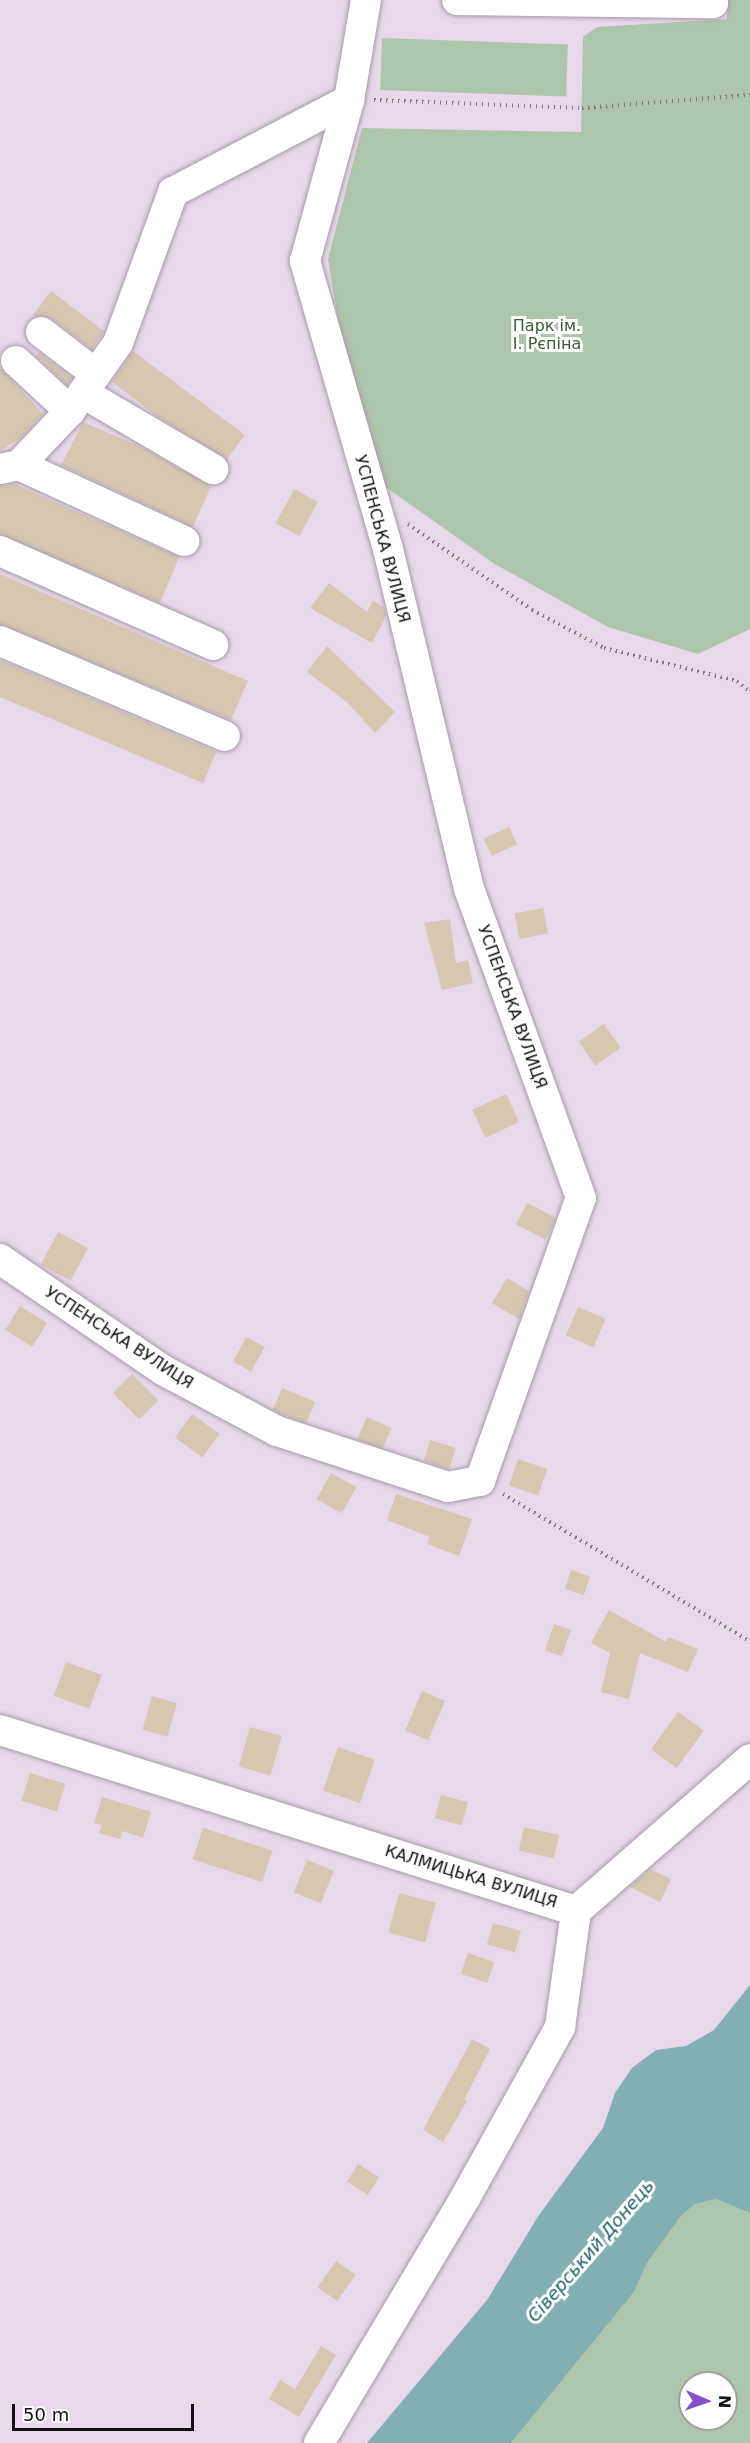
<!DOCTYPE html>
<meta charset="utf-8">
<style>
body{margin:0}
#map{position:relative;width:750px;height:2443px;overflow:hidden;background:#e9d7ec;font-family:"DejaVu Sans",sans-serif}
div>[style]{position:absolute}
.green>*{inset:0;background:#adc5ab;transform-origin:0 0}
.water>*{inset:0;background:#82afb2}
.building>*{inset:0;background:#d5c8b1;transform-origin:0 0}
.path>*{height:4px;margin-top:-2px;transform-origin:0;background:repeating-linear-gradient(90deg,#837785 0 1.5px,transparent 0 6px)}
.roads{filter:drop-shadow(0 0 2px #a998ab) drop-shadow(0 0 2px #a998ab)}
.minor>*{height:30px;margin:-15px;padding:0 15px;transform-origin:15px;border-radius:15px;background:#fff}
span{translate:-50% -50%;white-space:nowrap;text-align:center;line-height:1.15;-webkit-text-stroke:6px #fff;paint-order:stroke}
.park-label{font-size:16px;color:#395f36}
.street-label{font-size:16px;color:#140e15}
.water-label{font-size:18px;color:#226064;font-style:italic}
.north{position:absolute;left:678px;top:2371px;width:60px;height:60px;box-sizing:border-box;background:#fff;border:2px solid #a19fa1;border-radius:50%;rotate:92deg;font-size:16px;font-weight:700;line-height:24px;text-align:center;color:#140e15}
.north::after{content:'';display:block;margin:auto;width:21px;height:27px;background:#8350c7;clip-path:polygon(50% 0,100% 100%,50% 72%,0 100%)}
.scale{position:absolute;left:12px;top:2404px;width:182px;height:27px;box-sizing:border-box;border:3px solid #140e15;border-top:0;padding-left:8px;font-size:18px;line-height:21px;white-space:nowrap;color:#140e15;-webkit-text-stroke:4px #fff;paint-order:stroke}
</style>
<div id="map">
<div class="green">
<i style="clip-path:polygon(727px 0,750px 0,750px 629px,698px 654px,608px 627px,493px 563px,363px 471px,328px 259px,362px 128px,581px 132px,583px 37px,597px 27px,727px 19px)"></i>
<i style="left:382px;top:38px;width:186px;height:52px;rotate:2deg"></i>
<i style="clip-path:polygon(evenodd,716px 2199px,750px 2213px,750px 2443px,511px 2443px,634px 2292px,647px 2263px,681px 2216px,695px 2204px,716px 2199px,690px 2383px,726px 2383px,726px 2419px,690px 2419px,690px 2383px)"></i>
</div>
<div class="water">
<i style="clip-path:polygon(750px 1985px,750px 2213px,716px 2199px,695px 2204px,681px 2216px,647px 2263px,634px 2292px,511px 2443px,367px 2443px,487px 2300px,539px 2215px,603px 2128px,615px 2093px,632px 2068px,656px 2050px,686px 2046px,714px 2030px)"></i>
</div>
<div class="building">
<i style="clip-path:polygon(51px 291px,104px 331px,92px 349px,51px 318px,33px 315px)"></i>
<i style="clip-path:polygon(133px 351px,245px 435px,227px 459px,158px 417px,112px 382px)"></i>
<i style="clip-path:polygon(39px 352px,72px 378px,67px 385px,36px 356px)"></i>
<i style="clip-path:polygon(0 367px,43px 414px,22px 437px,0 451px)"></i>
<i style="clip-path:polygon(83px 422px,141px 447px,211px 486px,193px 527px,61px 465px)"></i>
<i style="clip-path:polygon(14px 484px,179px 557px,160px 603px,0 534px,0 486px)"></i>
<i style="left:294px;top:489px;width:27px;height:39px;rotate:28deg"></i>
<i style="clip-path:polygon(0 574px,248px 681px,231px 720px,0 624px)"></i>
<i style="clip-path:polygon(329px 583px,367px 612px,373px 601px,384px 607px,386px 616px,372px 643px,310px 608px)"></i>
<i style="clip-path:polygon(327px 646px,395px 712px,375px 733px,348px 703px,307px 672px)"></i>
<i style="left:0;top:660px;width:235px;height:34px;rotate:23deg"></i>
<i style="left:509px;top:827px;width:19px;height:28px;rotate:65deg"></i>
<i style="left:543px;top:908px;width:26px;height:29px;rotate:79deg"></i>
<i style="clip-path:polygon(450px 919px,456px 963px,468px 960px,473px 983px,442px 990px,424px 923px)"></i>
<i style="left:604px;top:1024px;width:29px;height:31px;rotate:55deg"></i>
<i style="left:506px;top:1094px;width:31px;height:37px;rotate:65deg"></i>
<i style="left:527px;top:1203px;width:33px;height:24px;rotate:27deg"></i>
<i style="left:58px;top:1232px;width:34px;height:37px;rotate:28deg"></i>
<i style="clip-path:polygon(507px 1278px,529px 1291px,519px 1319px,492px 1303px)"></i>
<i style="left:20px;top:1306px;width:32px;height:28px;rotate:32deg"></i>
<i style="left:578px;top:1307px;width:30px;height:31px;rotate:23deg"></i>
<i style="left:246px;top:1337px;width:21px;height:28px;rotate:28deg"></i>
<i style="left:132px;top:1374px;width:37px;height:27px;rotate:45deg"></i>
<i style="left:282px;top:1388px;width:36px;height:24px;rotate:23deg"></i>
<i style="left:192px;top:1414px;width:34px;height:29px;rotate:36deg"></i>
<i style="left:367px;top:1417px;width:27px;height:24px;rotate:24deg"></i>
<i style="left:430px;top:1440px;width:27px;height:22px;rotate:17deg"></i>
<i style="left:518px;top:1459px;width:31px;height:28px;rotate:19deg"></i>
<i style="left:331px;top:1473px;width:29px;height:30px;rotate:29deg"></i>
<i style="clip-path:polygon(396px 1494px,472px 1519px,459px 1556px,427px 1544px,430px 1537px,387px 1520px)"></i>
<i style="left:571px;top:1570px;width:20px;height:20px;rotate:18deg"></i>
<i style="clip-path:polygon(609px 1610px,666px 1642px,668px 1637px,698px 1649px,688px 1672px,640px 1653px,629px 1699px,601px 1692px,610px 1653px,591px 1643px)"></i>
<i style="left:554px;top:1624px;width:18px;height:28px;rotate:19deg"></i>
<i style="left:66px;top:1662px;width:38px;height:36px;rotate:20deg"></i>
<i style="left:422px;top:1691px;width:25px;height:43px;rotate:23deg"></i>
<i style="left:152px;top:1696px;width:26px;height:35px;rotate:16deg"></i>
<i style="left:678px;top:1712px;width:32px;height:46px;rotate:36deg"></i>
<i style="left:250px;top:1727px;width:33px;height:41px;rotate:16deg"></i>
<i style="left:338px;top:1747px;width:39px;height:46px;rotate:19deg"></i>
<i style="left:30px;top:1773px;width:37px;height:29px;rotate:17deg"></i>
<i style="left:441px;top:1795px;width:28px;height:24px;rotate:15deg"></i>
<i style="clip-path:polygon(102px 1797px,151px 1812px,143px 1838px,122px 1831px,120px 1839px,99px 1833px,102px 1825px,94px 1823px)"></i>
<i style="left:524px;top:1827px;width:36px;height:24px;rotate:13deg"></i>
<i style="left:203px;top:1828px;width:73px;height:33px;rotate:18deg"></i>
<i style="left:307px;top:1860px;width:29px;height:35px;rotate:22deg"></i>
<i style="clip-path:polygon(650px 1869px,671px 1879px,660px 1902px,630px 1887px)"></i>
<i style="left:399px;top:1893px;width:38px;height:41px;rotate:15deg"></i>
<i style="left:493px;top:1923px;width:29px;height:22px;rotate:16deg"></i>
<i style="left:468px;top:1953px;width:28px;height:22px;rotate:19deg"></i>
<i style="clip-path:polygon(472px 2039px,490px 2049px,464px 2100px,467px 2101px,443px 2142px,423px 2130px)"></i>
<i style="left:358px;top:2164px;width:25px;height:21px;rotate:32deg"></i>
<i style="left:336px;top:2261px;width:24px;height:32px;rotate:35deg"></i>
<i style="clip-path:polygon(321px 2346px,336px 2355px,299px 2417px,269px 2399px,280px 2380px,295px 2389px)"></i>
</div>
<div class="path">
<i style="left:374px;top:100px;width:208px;rotate:2.2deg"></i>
<i style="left:582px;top:108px;width:169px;rotate:-4.4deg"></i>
<i style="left:408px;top:524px;width:151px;rotate:34.7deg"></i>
<i style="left:532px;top:610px;width:81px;rotate:27.8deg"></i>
<i style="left:604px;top:648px;width:137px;rotate:13.9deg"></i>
<i style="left:737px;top:681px;width:17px;rotate:40deg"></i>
<i style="left:503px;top:1494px;width:287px;rotate:30.8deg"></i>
</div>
<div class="roads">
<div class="minor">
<i style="left:457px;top:0;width:256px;rotate:0.7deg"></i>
<i style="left:713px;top:3px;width:3px;rotate:-90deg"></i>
<i style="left:41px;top:332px;width:69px;rotate:37.4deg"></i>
<i style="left:16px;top:361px;width:74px;rotate:42.8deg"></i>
<i style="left:83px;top:393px;width:151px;rotate:30.3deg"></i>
<i style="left:19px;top:465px;width:182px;rotate:24.7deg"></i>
<i style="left:0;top:469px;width:19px;rotate:-12deg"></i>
<i style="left:19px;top:465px;width:74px;rotate:-46.6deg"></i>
<i style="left:70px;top:411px;width:83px;rotate:-54.8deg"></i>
<i style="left:118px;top:343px;width:161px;rotate:-70deg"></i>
<i style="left:173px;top:192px;width:199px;rotate:-27.6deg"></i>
<i style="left:0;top:551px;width:233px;rotate:23.8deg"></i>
<i style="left:0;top:641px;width:244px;rotate:22.9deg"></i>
<i style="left:0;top:1259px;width:197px;rotate:34.3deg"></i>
<i style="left:163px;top:1370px;width:129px;rotate:28.2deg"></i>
<i style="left:277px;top:1431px;width:180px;rotate:18.1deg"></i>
<i style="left:448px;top:1487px;width:33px;rotate:-11deg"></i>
<i style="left:480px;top:1481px;width:300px;rotate:-70.4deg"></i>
<i style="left:581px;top:1198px;width:329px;rotate:-109.9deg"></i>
<i style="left:469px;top:889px;width:350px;rotate:-103.4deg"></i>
<i style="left:388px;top:549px;width:300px;rotate:-106.1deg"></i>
<i style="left:305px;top:261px;width:167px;rotate:-74.7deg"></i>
<i style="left:349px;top:100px;width:101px;rotate:-80.4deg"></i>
<i style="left:0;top:1730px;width:604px;rotate:17.44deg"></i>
<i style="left:576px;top:1911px;width:231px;rotate:-41.1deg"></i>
<i style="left:319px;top:2443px;width:285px;rotate:-59.2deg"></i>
<i style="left:465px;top:2198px;width:196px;rotate:-60.9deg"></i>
<i style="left:560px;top:2027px;width:117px;rotate:-82.1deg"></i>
</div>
</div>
<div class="park-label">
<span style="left:547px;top:335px">Парк ім.<br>І. Рєпіна</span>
</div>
<div class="street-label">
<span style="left:382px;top:539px;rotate:75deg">УСПЕНСЬКА ВУЛИЦЯ</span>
<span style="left:512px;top:1007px;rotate:70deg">УСПЕНСЬКА ВУЛИЦЯ</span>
<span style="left:119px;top:1338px;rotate:33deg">УСПЕНСЬКА ВУЛИЦЯ</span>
<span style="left:471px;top:1877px;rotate:17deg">КАЛМИЦЬКА ВУЛИЦЯ</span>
</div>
<div class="water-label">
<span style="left:591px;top:2251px;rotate:-49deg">Сіверський Донець</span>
</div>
<div class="north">N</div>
<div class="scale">50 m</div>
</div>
